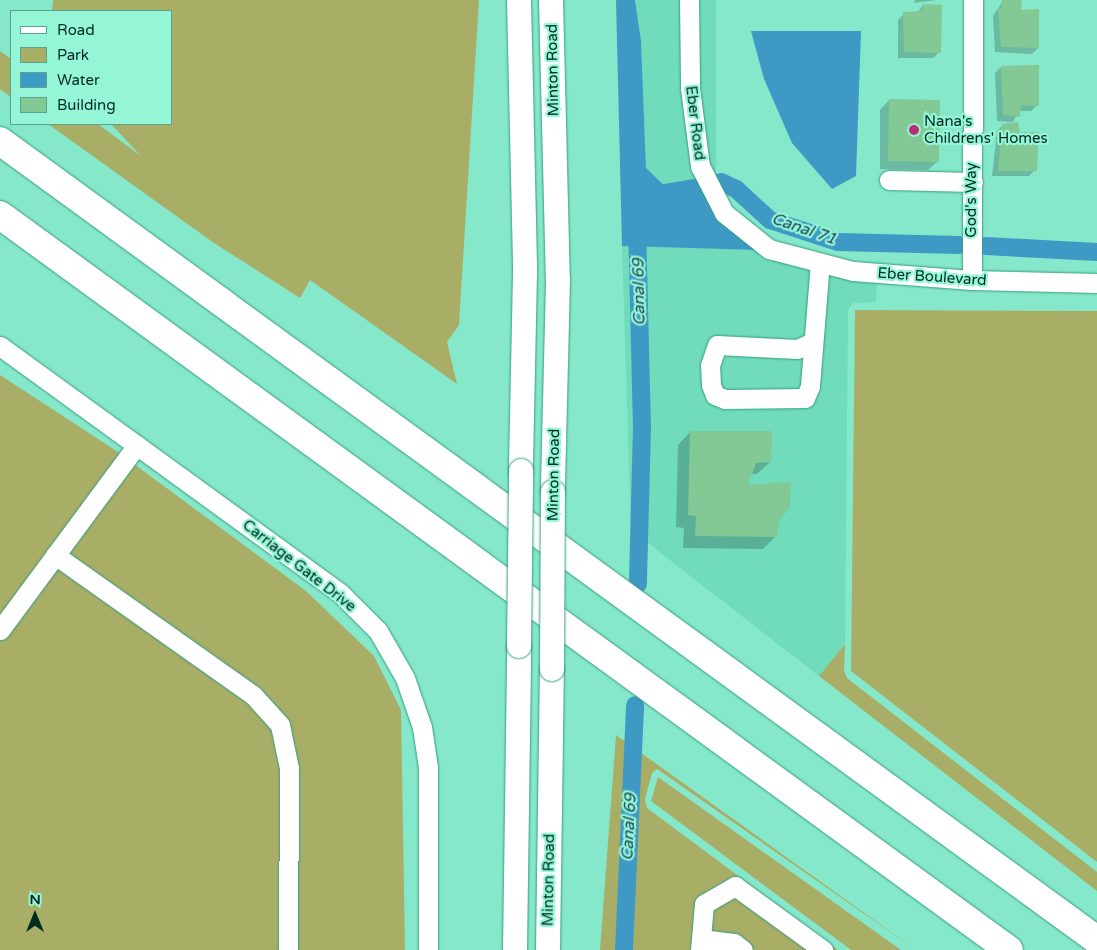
<!DOCTYPE html>
<style>
body{margin:0}
#map{position:relative;width:1097px;height:950px;overflow:hidden;background:#86e8ca;font-family:"Varela Round",sans-serif}
div>[style]{position:absolute}
.built>*{inset:0;background:#70dcbc}
.green>*{inset:0;background:#a9ae66}
.water>*{inset:0;background:#3e9ac5}
.shadow>*{inset:0;background:#0003}
.canal>*{height:18px;margin:-9px;padding:0 9px;transform-origin:9px;border-radius:9px;background:#3e9ac5}
.building>*{inset:0;background:#82c995;transform-origin:0 0}
.roads{filter:drop-shadow(0 0 1px #379d82) drop-shadow(0 0 1px #379d82)}
.minor>*{height:19px;margin:-9.5px;padding:0 9.5px;transform-origin:9.5px;border-radius:9.5px;background:#fff}
.major>*{height:24px;margin:-12px;padding:0 12px;transform-origin:12px;border-radius:12px;background:#fff}
.highway>*{height:28px;margin:-14px;padding:0 14px;transform-origin:14px;border-radius:14px;background:#fff}
.bridges{filter:drop-shadow(0 0 1px #379d82) drop-shadow(0 0 1px #379d82)}
.major-bridge>*{height:24px;margin:-12px;padding:0 12px;transform-origin:12px;border-radius:12px;background:#fff}
.dots>*{width:14px;height:14px;translate:-50% -50%;box-sizing:border-box;border:2px solid #94f5d7;border-radius:50%}
span{translate:-50% -50%;white-space:nowrap;text-align:center;line-height:1.15;-webkit-text-stroke:4.5px #94f5d7;paint-order:stroke}
.street-label{font-size:15px;color:#002b20}
.poi-label{font-size:15px;color:#002b20}
.left{translate:0 -50%;text-align:left}
.water-label{font-size:16px;color:#183f52;font-style:italic}
.legend{position:absolute;left:10px;top:10px;width:162px;height:115px;box-sizing:border-box;background:#94f5d7;border:1px solid #59a48e;margin:0;padding:6px 9px;list-style:none;font-size:15px;color:#002b20}
.legend li{display:flex;align-items:center;gap:10px;height:25px}
.legend b{width:25px;border:1px solid #59a48e}
.north{position:absolute;left:10px;top:890px;width:50px;height:50px;-webkit-text-stroke:4px #94f5d7;paint-order:stroke;rotate:0deg;font-size:14px;font-weight:700;line-height:20px;text-align:center;color:#002b20}
.north::after{content:'';display:block;margin:auto;width:18px;height:22px;background:#002b20;clip-path:polygon(50% 0,100% 100%,50% 72%,0 100%)}
</style>
<div id="map">
<div class="built">
<i style="clip-path:polygon(635px 0,681px 0,684px 122px,698px 182px,681px 193px,668px 189px,646px 168px,641px 41px)"></i>
<i style="clip-path:polygon(697px 0,716px 0,716px 174px,714px 175px,708px 164px,698px 87px)"></i>
<i style="clip-path:polygon(622px 246px,756px 250px,759px 256px,771px 262px,773px 259px,851px 281px,877px 283px,876px 302px,853px 303px,848px 310px,845px 644px,819px 676px,631px 530px)"></i>
</div>
<div class="green">
<i style="clip-path:polygon(53px 0,479px 0,459px 325px,447px 342px,457px 384px,310px 280px,300px 298px,214px 243px,48px 124px,98px 124px,141px 156px,111px 124px,171px 124px,171px 11px,52px 11px)"></i>
<i style="clip-path:polygon(0 51px,11px 59px,11px 97px,0 89px)"></i>
<i style="clip-path:polygon(855px 310px,1097px 311px,1097px 862px,851px 671px)"></i>
<i style="clip-path:polygon(0 375px,115px 450px,306px 591px,374px 656px,401px 710px,405px 950px,0 950px)"></i>
<i style="clip-path:polygon(845px 644px,844px 671px,847px 678px,1097px 872px,1097px 891px,819px 676px)"></i>
<i style="clip-path:polygon(616px 735px,916px 950px,657px 769px,652px 773px,645px 799px,647px 808px,838px 950px,600px 950px)"></i>
<i style="clip-path:polygon(658px 777px,901px 950px,851px 950px,651px 801px)"></i>
</div>
<div class="water">
<i style="clip-path:polygon(616px 0,635px 0,641px 41px,646px 168px,668px 189px,681px 193px,698px 182px,719px 221px,756px 250px,622px 246px)"></i>
<i style="clip-path:polygon(751px 31px,861px 31px,856px 176px,832px 189px,792px 143px,764px 79px)"></i>
</div>
<div class="shadow">
<i style="clip-path:polygon(915px 0,936px 0,914px 3px)"></i>
<i style="clip-path:polygon(1003px 1px,1019px 11px,1038px 48px,1032px 54px,995px 52px,993px 16px)"></i>
<i style="clip-path:polygon(923px 5px,939px 52px,933px 58px,898px 58px,898px 20px,904px 14px,917px 13px)"></i>
<i style="clip-path:polygon(1001px 67px,1037px 105px,1031px 111px,1019px 111px,1013px 122px,997px 121px,995px 73px)"></i>
<i style="clip-path:polygon(889px 100px,938px 161px,928px 170px,880px 169px,880px 110px)"></i>
<i style="clip-path:polygon(1003px 125px,1035px 170px,1029px 176px,992px 176px,997px 131px)"></i>
<i style="clip-path:polygon(690px 432px,770px 462px,757px 474px,751px 474px,747px 487px,778px 520px,776px 536px,763px 549px,683px 548px,684px 528px,676px 527px,678px 445px)"></i>
</div>
<div class="canal">
<i style="left:721px;top:182px;width:17px;rotate:25deg"></i>
<i style="left:736px;top:189px;width:46px;rotate:42.4deg"></i>
<i style="left:770px;top:220px;width:71px;rotate:17.9deg"></i>
<i style="left:838px;top:242px;width:121px;rotate:1.4deg"></i>
<i style="left:653px;top:195px;width:43px;rotate:-9.5deg"></i>
<i style="left:637px;top:224px;width:203px;rotate:88.6deg"></i>
<i style="left:642px;top:427px;width:157px;rotate:91.5deg"></i>
<i style="left:986px;top:246px;width:111px;rotate:3.1deg"></i>
<i style="left:624px;top:950px;width:245px;rotate:-87.4deg"></i>
</div>
<div class="building">
<i style="clip-path:polygon(1002px 0,1022px 0,1021px 10px,1039px 9px,1039px 48px,1001px 47px,998px 9px,1002px 8px)"></i>
<i style="clip-path:polygon(923px 4px,942px 5px,941px 53px,904px 52px,903px 12px,923px 11px)"></i>
<i style="clip-path:polygon(1039px 65px,1039px 106px,1021px 105px,1020px 117px,1003px 115px,1001px 66px)"></i>
<i style="left:889px;top:99px;width:51px;height:62px;rotate:1deg"></i>
<i style="clip-path:polygon(1018px 122px,1020px 132px,1039px 132px,1037px 171px,998px 171px,1002px 124px)"></i>
<i style="clip-path:polygon(690px 431px,772px 431px,771px 462px,756px 463px,748px 485px,791px 482px,790px 507px,779px 521px,777px 537px,695px 536px,696px 516px,688px 515px)"></i>
</div>
<div class="roads">
<div class="minor">
<i style="left:689px;top:0;width:88px;rotate:89.3deg"></i>
<i style="left:690px;top:88px;width:79px;rotate:82.7deg"></i>
<i style="left:700px;top:166px;width:53px;rotate:62.9deg"></i>
<i style="left:724px;top:213px;width:58px;rotate:38.7deg"></i>
<i style="left:769px;top:249px;width:87px;rotate:14.7deg"></i>
<i style="left:853px;top:271px;width:119px;rotate:4.3deg"></i>
<i style="left:972px;top:280px;width:125px;rotate:1.4deg"></i>
<i style="left:889px;top:180px;width:84px;rotate:1.4deg"></i>
<i style="left:972px;top:280px;width:280px;rotate:-89.8deg"></i>
<i style="left:813px;top:342px;width:17px;rotate:156deg"></i>
<i style="left:797px;top:349px;width:80px;rotate:-177.1deg"></i>
<i style="left:717px;top:345px;width:21px;rotate:109deg"></i>
<i style="left:710px;top:365px;width:20px;rotate:87deg"></i>
<i style="left:711px;top:385px;width:11px;rotate:68deg"></i>
<i style="left:715px;top:395px;width:11px;rotate:22deg"></i>
<i style="left:725px;top:399px;width:80px;rotate:-0.7deg"></i>
<i style="left:805px;top:398px;width:13px;rotate:-67deg"></i>
<i style="left:810px;top:386px;width:123px;rotate:-85.4deg"></i>
<i style="left:0;top:346px;width:422px;rotate:36deg"></i>
<i style="left:341px;top:594px;width:52px;rotate:45deg"></i>
<i style="left:378px;top:631px;width:54px;rotate:60.1deg"></i>
<i style="left:405px;top:678px;width:52px;rotate:70.9deg"></i>
<i style="left:422px;top:727px;width:40px;rotate:81.5deg"></i>
<i style="left:428px;top:767px;width:183px;rotate:90deg"></i>
<i style="left:55px;top:555px;width:242px;rotate:35.3deg"></i>
<i style="left:253px;top:695px;width:40px;rotate:48deg"></i>
<i style="left:280px;top:725px;width:44px;rotate:78.2deg"></i>
<i style="left:289px;top:768px;width:182px;rotate:90.3deg"></i>
<i style="left:0;top:630px;width:230px;rotate:-53.5deg"></i>
<i style="left:701px;top:939px;width:33px;rotate:7deg"></i>
<i style="left:734px;top:943px;width:11px;rotate:38deg"></i>
<i style="left:700px;top:950px;width:46px;rotate:-85deg"></i>
<i style="left:704px;top:904px;width:36px;rotate:-30deg"></i>
<i style="left:735px;top:886px;width:109px;rotate:36deg"></i>
</div>
<div class="major">
<i style="left:519px;top:0;width:273px;rotate:88.7deg"></i>
<i style="left:525px;top:273px;width:198px;rotate:91.2deg"></i>
<i style="left:551px;top:0;width:280px;rotate:88.6deg"></i>
<i style="left:558px;top:280px;width:212px;rotate:91.4deg"></i>
<i style="left:515px;top:950px;width:304px;rotate:-89.2deg"></i>
<i style="left:548px;top:950px;width:281px;rotate:-89.2deg"></i>
</div>
<div class="highway">
<i style="left:0;top:141px;width:1357px;rotate:36.07deg"></i>
<i style="left:0;top:215px;width:1248px;rotate:36.07deg"></i>
</div>
</div>
<div class="bridges">
<div class="major-bridge">
<i style="left:519px;top:646px;width:175px;rotate:-89.3deg"></i>
<i style="left:552px;top:669px;width:177px;rotate:-89.7deg"></i>
</div>
</div>
<div class="dots">
<i style="left:914px;top:130px;background:#b43077"></i>
</div>
<div class="street-label">
<span style="left:553px;top:70px;rotate:-91deg">Minton Road</span>
<span style="left:695px;top:123px;rotate:83deg">Eber Road</span>
<span style="left:972px;top:200px;rotate:-90deg">God's Way</span>
<span style="left:932px;top:277px;rotate:4deg">Eber Boulevard</span>
<span style="left:554px;top:475px;rotate:-89deg">Minton Road</span>
<span style="left:299px;top:566px;rotate:38deg">Carriage Gate Drive</span>
<span style="left:549px;top:880px;rotate:-89deg">Minton Road</span>
</div>
<div class="poi-label">
<span class="left" style="left:924px;top:130px">Nana's<br>Childrens' Homes</span>
</div>
<div class="water-label">
<span style="left:804px;top:229px;rotate:19deg">Canal 71</span>
<span style="left:639px;top:292px;rotate:-91deg">Canal 69</span>
<span style="left:629px;top:827px;rotate:-87deg">Canal 69</span>
</div>
<ul class="legend">
<li><b style="height:6px;background:#fff"></b>Road</li>
<li><b style="height:14px;background:#a9ae66"></b>Park</li>
<li><b style="height:14px;background:#3e9ac5"></b>Water</li>
<li><b style="height:14px;background:#82c995"></b>Building</li>
</ul>
<div class="north">N</div>
</div>
